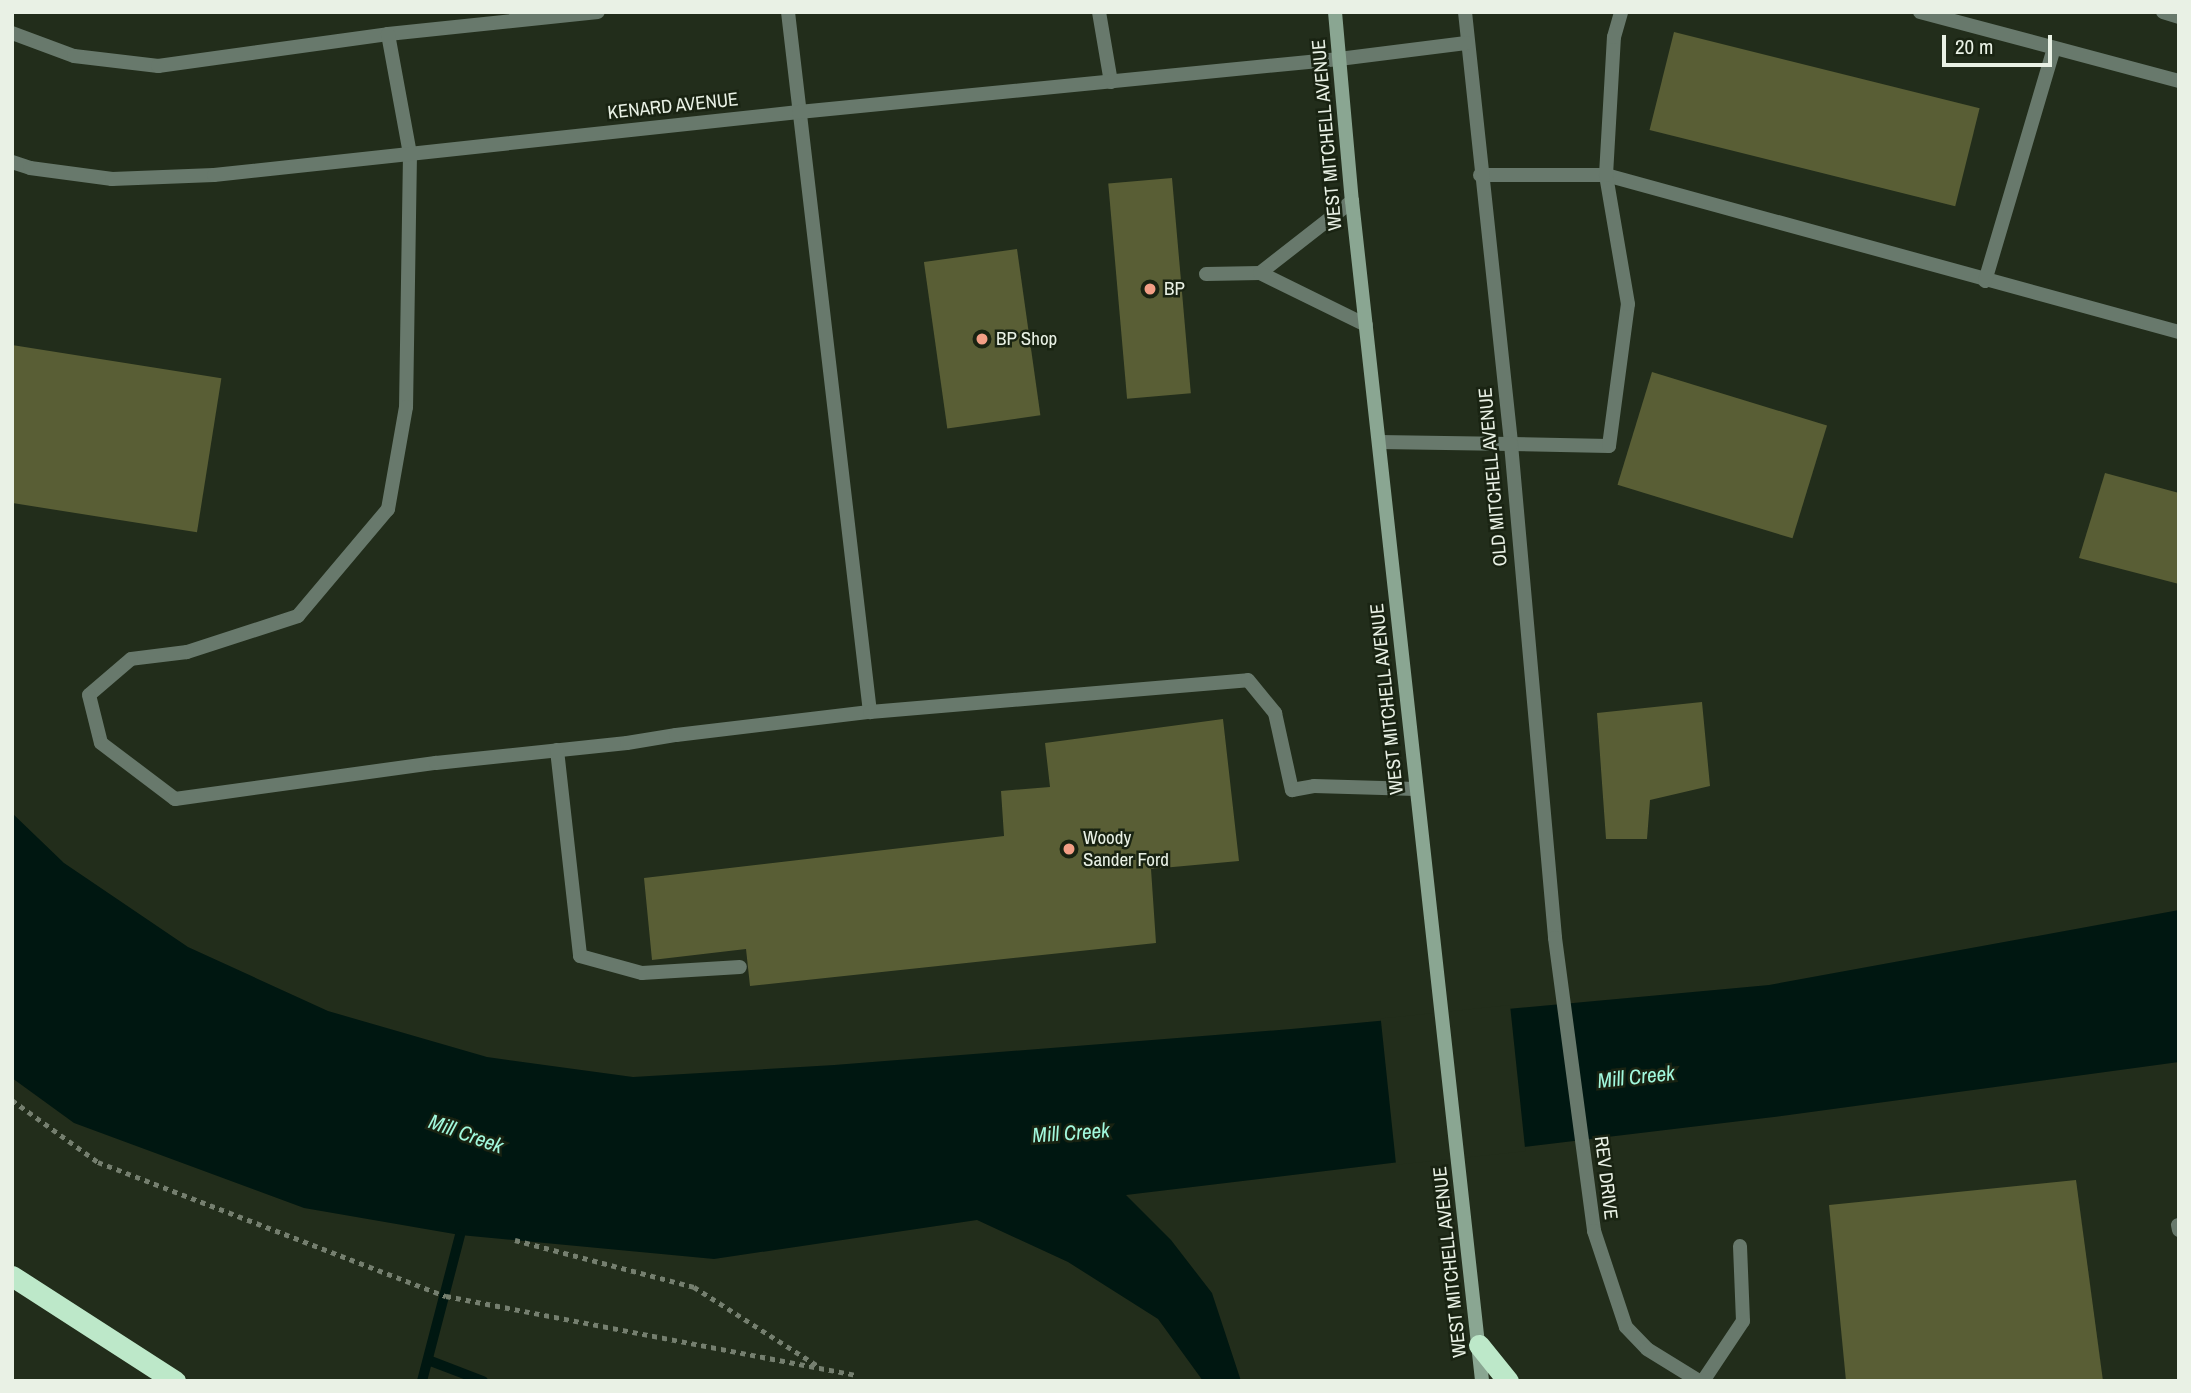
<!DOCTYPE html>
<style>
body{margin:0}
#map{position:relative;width:2191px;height:1393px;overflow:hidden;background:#222d1b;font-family:"Archivo Narrow",sans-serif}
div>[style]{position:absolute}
.water>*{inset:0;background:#001711}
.pier>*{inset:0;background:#222d1b;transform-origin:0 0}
.stream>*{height:10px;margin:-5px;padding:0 5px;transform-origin:5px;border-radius:5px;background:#001711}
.building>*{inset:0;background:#595e35;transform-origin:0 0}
.path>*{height:4.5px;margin-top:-2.25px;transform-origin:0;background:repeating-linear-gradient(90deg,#757f6f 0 5px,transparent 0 10px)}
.service>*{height:14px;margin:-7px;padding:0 7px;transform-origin:7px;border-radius:7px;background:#68796c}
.minor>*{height:14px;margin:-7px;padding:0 7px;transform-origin:7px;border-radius:7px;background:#68796c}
.secondary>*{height:14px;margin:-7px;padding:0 7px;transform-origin:7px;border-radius:7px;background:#8aa692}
.motorway>*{height:21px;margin:-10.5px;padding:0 10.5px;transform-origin:10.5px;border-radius:10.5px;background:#bde8c9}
.dots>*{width:19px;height:19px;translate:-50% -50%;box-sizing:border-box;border:4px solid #192312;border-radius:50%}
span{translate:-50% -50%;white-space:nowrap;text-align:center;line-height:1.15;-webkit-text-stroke:5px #192312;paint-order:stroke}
.street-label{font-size:19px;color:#e9f1e5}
.poi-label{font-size:19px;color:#e9f1e5}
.left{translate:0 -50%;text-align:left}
.water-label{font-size:21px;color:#a2f9de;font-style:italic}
.frame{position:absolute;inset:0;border:14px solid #e9f1e5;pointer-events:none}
.scale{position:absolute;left:1942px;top:35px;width:110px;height:32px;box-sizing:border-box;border:4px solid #e9f1e5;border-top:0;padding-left:9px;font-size:21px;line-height:24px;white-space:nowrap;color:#e9f1e5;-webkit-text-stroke:5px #192312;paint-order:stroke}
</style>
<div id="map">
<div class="water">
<i style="clip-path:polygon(12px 813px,64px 863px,188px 947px,328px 1011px,487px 1057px,633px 1077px,834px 1065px,1291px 1029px,1769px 985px,2179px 910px,2179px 1062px,1774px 1117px,1126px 1195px,1171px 1240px,1212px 1293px,1241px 1381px,1203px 1381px,1158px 1319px,1068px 1262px,977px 1220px,714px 1259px,460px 1235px,304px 1208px,74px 1123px,12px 1078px)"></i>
</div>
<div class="pier">
<i style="left:1510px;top:1005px;width:147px;height:130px;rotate:84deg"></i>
</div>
<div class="stream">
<i style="left:428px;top:1360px;width:59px;rotate:20.9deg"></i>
<i style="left:422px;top:1381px;width:151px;rotate:-75.4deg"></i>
</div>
<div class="building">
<i style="left:1674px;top:32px;width:315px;height:101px;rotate:14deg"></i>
<i style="left:1172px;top:178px;width:216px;height:64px;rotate:85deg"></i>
<i style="left:1017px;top:249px;width:168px;height:94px;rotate:82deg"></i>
<i style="left:12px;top:345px;width:212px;height:156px;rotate:9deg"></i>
<i style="left:1652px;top:372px;width:183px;height:118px;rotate:17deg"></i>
<i style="clip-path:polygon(2105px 473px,2179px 493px,2179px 584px,2079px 558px)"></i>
<i style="clip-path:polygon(1702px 702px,1710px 786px,1650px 800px,1647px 839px,1606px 839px,1597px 713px)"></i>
<i style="clip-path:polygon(1223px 719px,1239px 861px,1151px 869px,1156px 943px,750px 986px,746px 949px,652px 960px,644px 878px,1004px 836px,1001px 791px,1050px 787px,1045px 743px)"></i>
<i style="clip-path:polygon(2076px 1180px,2103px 1381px,1846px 1381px,1829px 1205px)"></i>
</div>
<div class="path">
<i style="left:12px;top:1100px;width:106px;rotate:35.8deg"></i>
<i style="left:98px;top:1162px;width:373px;rotate:21.1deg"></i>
<i style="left:446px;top:1296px;width:417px;rotate:10.9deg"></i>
<i style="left:515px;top:1240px;width:185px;rotate:14.7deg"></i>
<i style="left:694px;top:1287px;width:147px;rotate:32.5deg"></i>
</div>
<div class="service">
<i style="left:788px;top:12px;width:705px;rotate:83.32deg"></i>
<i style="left:1099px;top:12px;width:71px;rotate:80.3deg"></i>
<i style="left:1920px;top:12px;width:268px;rotate:14.9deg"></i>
<i style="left:2163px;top:12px;width:17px;rotate:17deg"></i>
<i style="left:12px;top:33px;width:66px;rotate:20.4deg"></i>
<i style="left:74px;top:56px;width:85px;rotate:6.8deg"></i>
<i style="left:158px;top:66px;width:232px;rotate:-7.9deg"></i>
<i style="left:388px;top:34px;width:211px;rotate:-6deg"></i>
<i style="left:388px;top:34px;width:122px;rotate:79.6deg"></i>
<i style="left:410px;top:154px;width:253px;rotate:90.9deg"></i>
<i style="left:406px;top:407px;width:104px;rotate:100deg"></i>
<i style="left:388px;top:509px;width:140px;rotate:130.1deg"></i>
<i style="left:298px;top:616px;width:117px;rotate:162deg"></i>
<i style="left:187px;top:652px;width:56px;rotate:172.9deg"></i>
<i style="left:131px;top:659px;width:55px;rotate:139.4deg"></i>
<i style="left:89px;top:695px;width:49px;rotate:76deg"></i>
<i style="left:101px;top:743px;width:93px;rotate:37.1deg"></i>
<i style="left:175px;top:799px;width:263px;rotate:-7.9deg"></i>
<i style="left:436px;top:763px;width:192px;rotate:-6deg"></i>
<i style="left:627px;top:743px;width:50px;rotate:-9.3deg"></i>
<i style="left:676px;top:735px;width:195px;rotate:-6.8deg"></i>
<i style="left:870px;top:712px;width:379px;rotate:-4.8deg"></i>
<i style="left:1248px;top:680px;width:43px;rotate:50.7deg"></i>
<i style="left:1275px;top:713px;width:79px;rotate:77.6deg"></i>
<i style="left:1292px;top:790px;width:22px;rotate:-10deg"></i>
<i style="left:1314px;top:786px;width:102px;rotate:1.7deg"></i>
<i style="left:1480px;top:175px;width:126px"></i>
<i style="left:1606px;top:175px;width:594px;rotate:15.32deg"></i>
<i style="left:1260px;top:273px;width:117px;rotate:-38deg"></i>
<i style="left:1206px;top:274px;width:54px;rotate:-1.1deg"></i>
<i style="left:1260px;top:273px;width:118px;rotate:26.1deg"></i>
<i style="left:1985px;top:281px;width:243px;rotate:-73.5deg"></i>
<i style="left:1511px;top:444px;width:98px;rotate:1.2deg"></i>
<i style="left:1609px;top:446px;width:143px;rotate:-82.4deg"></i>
<i style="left:1628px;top:304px;width:131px;rotate:-99.7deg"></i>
<i style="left:1606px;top:175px;width:138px;rotate:-86.7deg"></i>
<i style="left:1614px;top:37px;width:26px;rotate:-74deg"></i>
<i style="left:557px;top:750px;width:207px;rotate:83.6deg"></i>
<i style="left:580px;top:956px;width:64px;rotate:15.3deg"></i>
<i style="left:642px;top:973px;width:98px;rotate:-3.5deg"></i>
<i style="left:2178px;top:1225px;width:5px;rotate:79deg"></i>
<i style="left:1703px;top:1381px;width:72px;rotate:-56.3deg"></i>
<i style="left:1743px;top:1321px;width:75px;rotate:-92.3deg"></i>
</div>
<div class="minor">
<i style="left:1465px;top:12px;width:434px;rotate:83.9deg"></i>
<i style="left:1511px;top:444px;width:496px;rotate:84.9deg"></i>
<i style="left:1555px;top:938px;width:296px;rotate:82.4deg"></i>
<i style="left:1594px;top:1231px;width:101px;rotate:71.6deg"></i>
<i style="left:1626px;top:1327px;width:30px;rotate:46deg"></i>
<i style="left:1647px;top:1349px;width:61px;rotate:31.6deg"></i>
<i style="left:12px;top:162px;width:19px;rotate:18deg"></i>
<i style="left:30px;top:168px;width:83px;rotate:7.6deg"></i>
<i style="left:112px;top:179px;width:102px;rotate:-2.2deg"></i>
<i style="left:214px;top:175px;width:588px;rotate:-6.15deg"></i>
<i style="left:799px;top:112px;width:543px;rotate:-5.61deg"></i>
<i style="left:1339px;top:59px;width:128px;rotate:-7.2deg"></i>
<i style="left:1379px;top:442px;width:132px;rotate:0.9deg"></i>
</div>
<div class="secondary">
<i style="left:1335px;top:12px;width:190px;rotate:84.9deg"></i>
<i style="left:1352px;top:201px;width:1187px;rotate:83.71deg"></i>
</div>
<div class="motorway">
<i style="left:12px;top:1276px;width:194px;rotate:32.8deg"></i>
<i style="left:1479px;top:1345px;width:46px;rotate:51.1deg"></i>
</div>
<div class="dots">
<i style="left:1150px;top:289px;background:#f39f86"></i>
<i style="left:982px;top:339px;background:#f39f86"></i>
<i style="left:1069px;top:849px;background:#f39f86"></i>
</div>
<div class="street-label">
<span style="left:673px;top:106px;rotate:-6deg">KENARD AVENUE</span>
<span style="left:1327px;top:135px;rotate:-95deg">WEST MITCHELL AVENUE</span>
<span style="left:1493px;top:477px;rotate:-95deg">OLD MITCHELL AVENUE</span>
<span style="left:1387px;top:699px;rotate:-96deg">WEST MITCHELL AVENUE</span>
<span style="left:1606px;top:1178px;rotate:83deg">REV DRIVE</span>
<span style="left:1450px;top:1262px;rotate:-96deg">WEST MITCHELL AVENUE</span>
</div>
<div class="poi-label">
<span class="left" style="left:1164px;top:289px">BP</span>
<span class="left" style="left:996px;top:339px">BP Shop</span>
<span class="left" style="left:1083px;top:849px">Woody<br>Sander Ford</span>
</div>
<div class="water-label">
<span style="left:1636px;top:1077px;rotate:-6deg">Mill Creek</span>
<span style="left:1071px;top:1133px;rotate:-4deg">Mill Creek</span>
<span style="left:466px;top:1134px;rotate:20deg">Mill Creek</span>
</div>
<div class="frame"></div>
<div class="scale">20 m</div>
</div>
